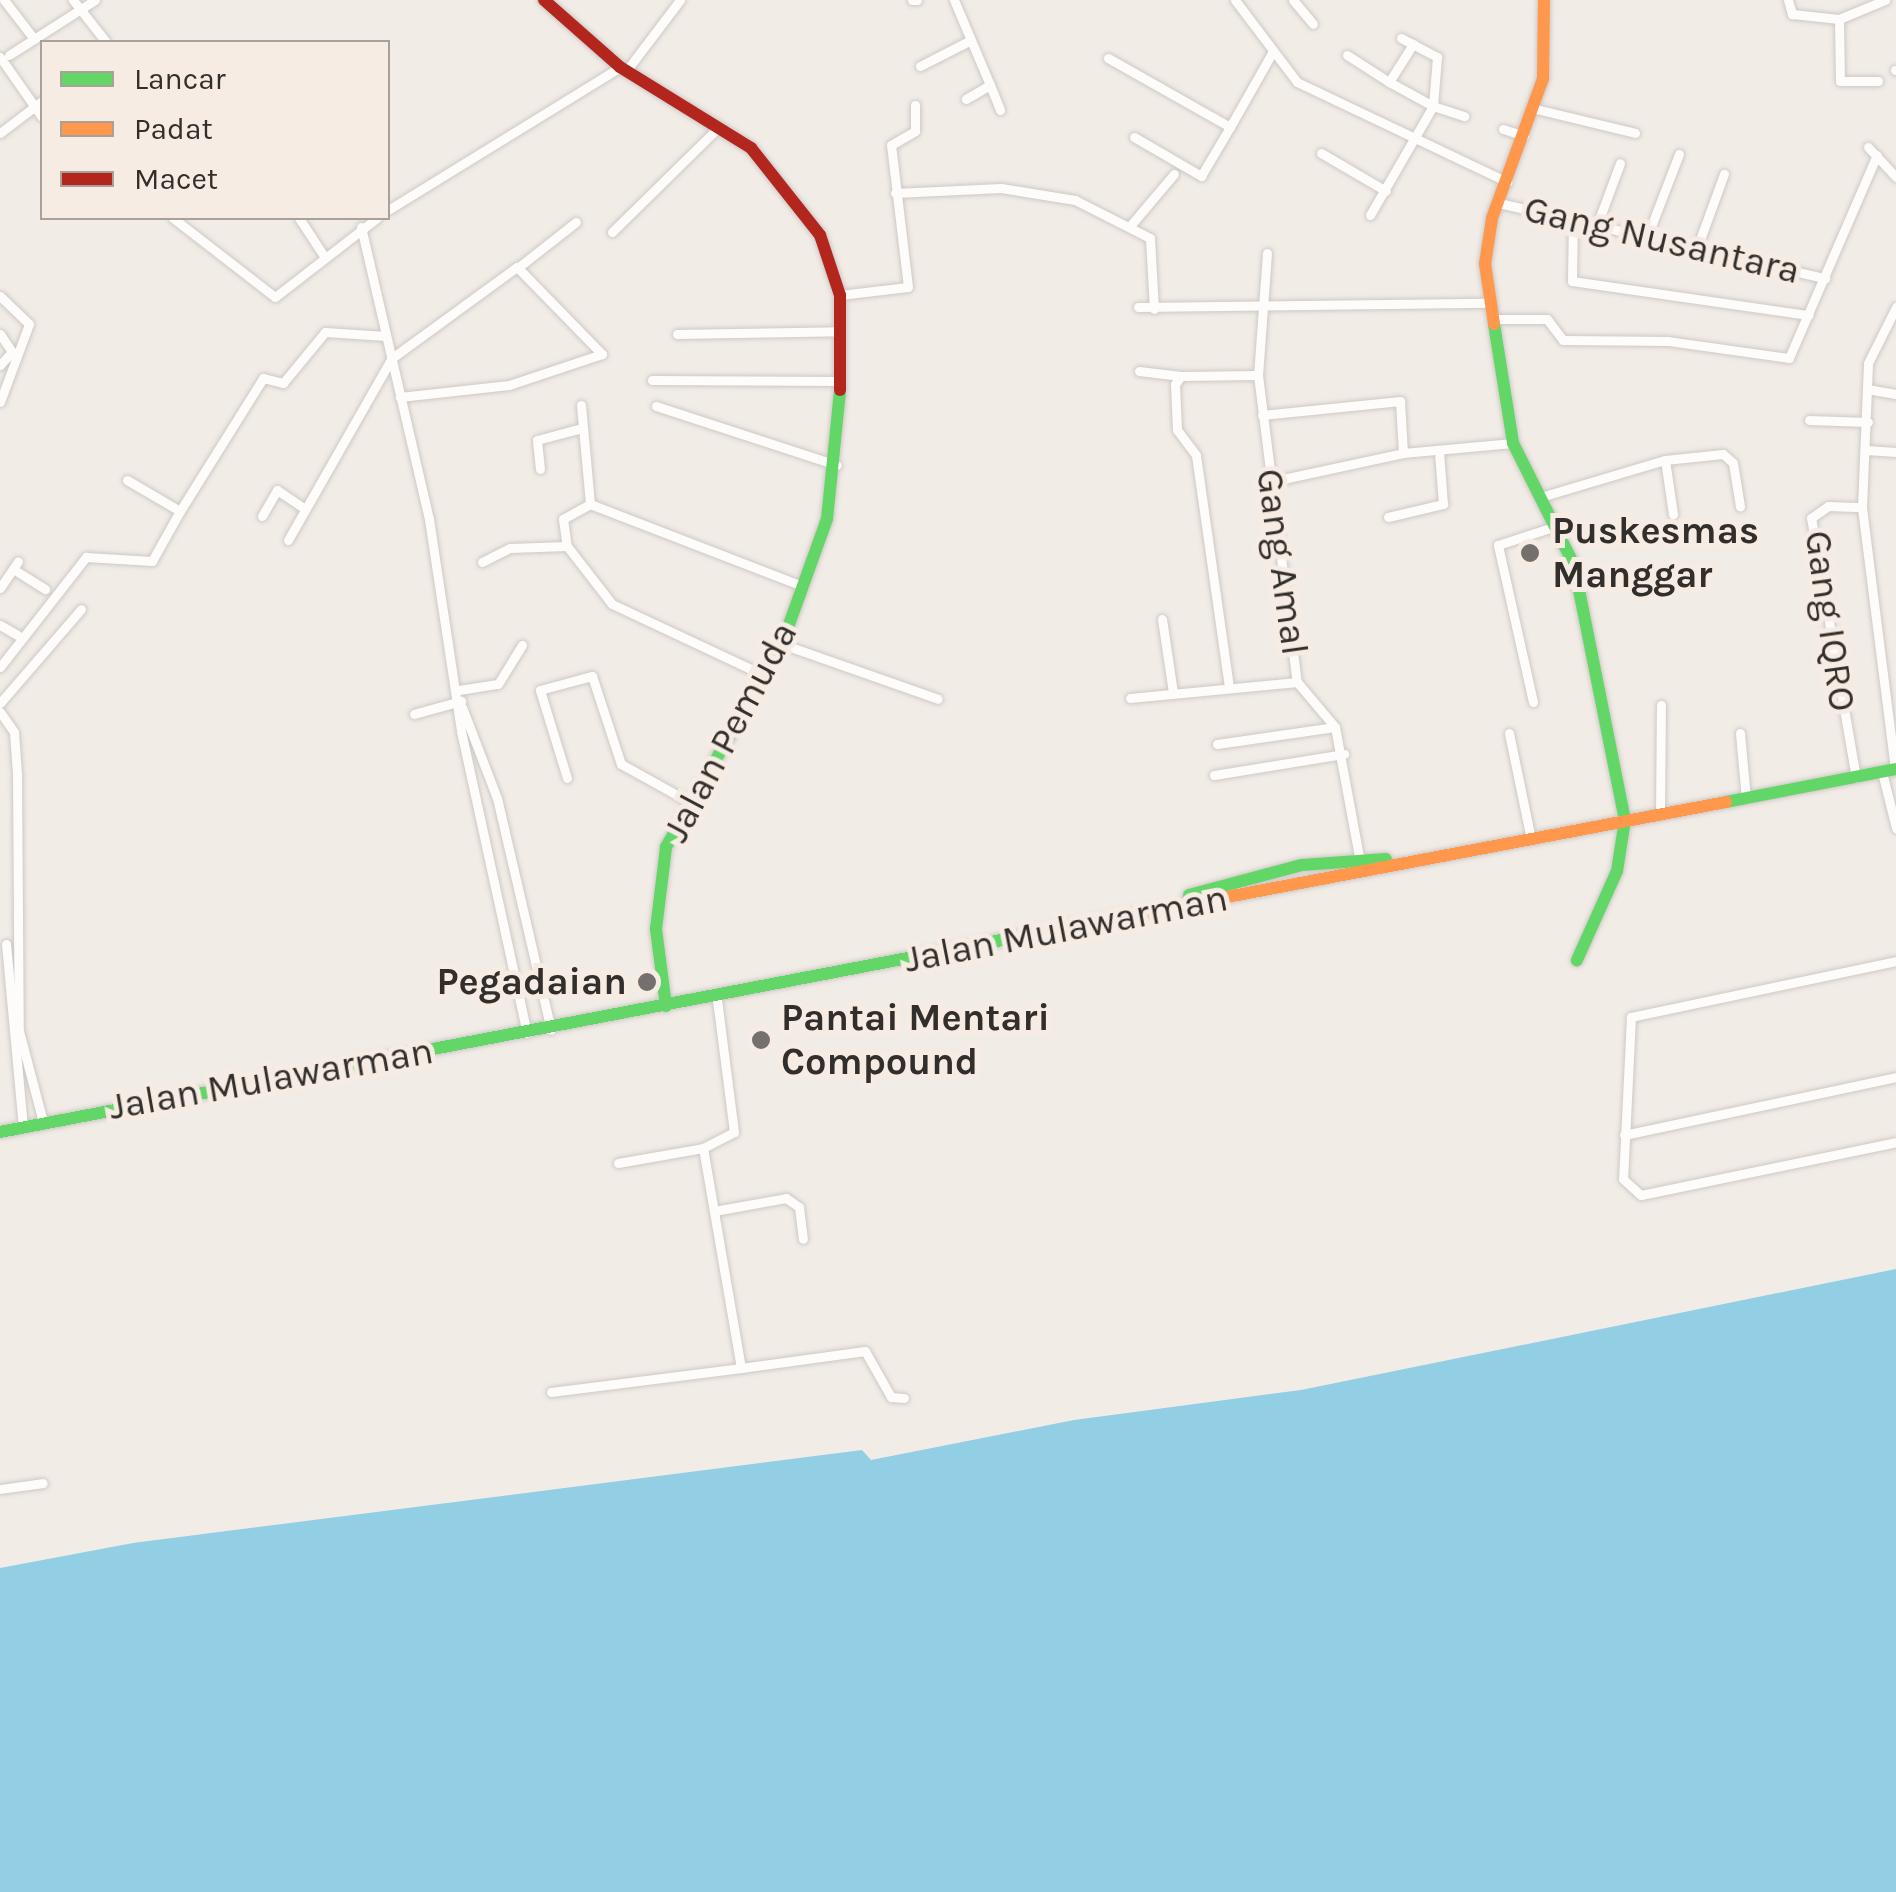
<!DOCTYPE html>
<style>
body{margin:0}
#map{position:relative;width:1896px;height:1892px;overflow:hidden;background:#f2ece7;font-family:Karla,sans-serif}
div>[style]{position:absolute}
.water>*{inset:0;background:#92cee4}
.roads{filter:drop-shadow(0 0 2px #cdc9c5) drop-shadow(0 0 2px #cdc9c5)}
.street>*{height:9px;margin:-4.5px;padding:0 4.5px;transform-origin:4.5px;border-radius:4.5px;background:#fdfcfb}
.fast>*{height:12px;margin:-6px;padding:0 6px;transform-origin:6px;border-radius:6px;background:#63d668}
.slow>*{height:12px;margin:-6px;padding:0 6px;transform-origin:6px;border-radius:6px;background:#ff974d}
.jam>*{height:12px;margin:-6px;padding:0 6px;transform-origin:6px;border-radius:6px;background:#b3261e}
.dots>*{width:28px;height:28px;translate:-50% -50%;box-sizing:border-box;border:5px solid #f6ece3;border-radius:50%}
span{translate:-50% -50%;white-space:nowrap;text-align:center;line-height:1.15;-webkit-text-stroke:10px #f6ece3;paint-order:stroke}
.street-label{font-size:38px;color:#322e2b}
.poi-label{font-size:38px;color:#322e2b;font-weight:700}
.left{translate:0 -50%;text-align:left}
.right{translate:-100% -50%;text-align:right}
.legend{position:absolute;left:40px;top:40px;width:350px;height:180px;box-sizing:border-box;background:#f6ece3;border:2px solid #a8a099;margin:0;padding:12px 18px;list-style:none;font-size:30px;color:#322e2b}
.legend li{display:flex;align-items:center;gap:20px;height:50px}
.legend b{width:50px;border:2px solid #a8a099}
</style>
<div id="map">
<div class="water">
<i style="clip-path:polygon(1896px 1269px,1896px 1892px,0 1892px,0 1568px,133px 1543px,862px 1450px,871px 1460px,1074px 1420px,1301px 1390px)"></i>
</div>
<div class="roads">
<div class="street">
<i style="left:4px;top:0;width:49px;rotate:52.4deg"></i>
<i style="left:73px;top:0;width:53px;rotate:51.8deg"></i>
<i style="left:912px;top:0;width:5px"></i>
<i style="left:954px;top:0;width:92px;rotate:67deg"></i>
<i style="left:990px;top:85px;width:28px;rotate:150deg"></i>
<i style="left:1235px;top:0;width:103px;rotate:52.9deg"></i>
<i style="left:1297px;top:82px;width:233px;rotate:25.4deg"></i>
<i style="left:1293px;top:0;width:31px;rotate:50deg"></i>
<i style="left:1788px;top:0;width:15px;rotate:74deg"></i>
<i style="left:1792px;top:14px;width:47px;rotate:6.1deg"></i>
<i style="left:1839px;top:19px;width:50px;rotate:-22.4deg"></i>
<i style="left:1839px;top:19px;width:62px;rotate:89.1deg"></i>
<i style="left:1840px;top:81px;width:38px"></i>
<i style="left:1401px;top:38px;width:41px;rotate:27.8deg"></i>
<i style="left:1437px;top:57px;width:49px;rotate:94.7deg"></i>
<i style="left:1433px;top:106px;width:33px;rotate:18deg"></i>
<i style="left:9px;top:55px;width:102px;rotate:-32.6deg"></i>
<i style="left:1347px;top:55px;width:50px;rotate:32.7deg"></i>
<i style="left:0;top:57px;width:73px;rotate:55deg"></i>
<i style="left:1108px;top:58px;width:140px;rotate:29.5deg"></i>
<i style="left:1230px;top:127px;width:85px;rotate:-60.4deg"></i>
<i style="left:920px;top:66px;width:57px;rotate:-27deg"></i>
<i style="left:627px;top:70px;width:88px;rotate:-52.9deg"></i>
<i style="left:1895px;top:70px;width:1px"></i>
<i style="left:990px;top:85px;width:27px;rotate:68deg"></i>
<i style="left:1536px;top:109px;width:102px;rotate:13.6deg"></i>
<i style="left:1503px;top:129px;width:22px;rotate:18deg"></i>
<i style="left:0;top:133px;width:53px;rotate:-37.3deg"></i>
<i style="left:1134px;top:137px;width:78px;rotate:30.2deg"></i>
<i style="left:1201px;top:176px;width:57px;rotate:-59.4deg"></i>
<i style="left:1868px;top:147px;width:41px;rotate:47deg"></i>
<i style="left:1321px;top:153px;width:75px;rotate:30.3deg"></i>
<i style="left:895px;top:193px;width:106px;rotate:-2.7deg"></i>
<i style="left:1001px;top:188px;width:75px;rotate:9.2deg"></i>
<i style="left:1075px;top:200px;width:84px;rotate:26.9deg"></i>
<i style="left:1150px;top:238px;width:71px;rotate:86.8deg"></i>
<i style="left:1499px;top:203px;width:335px;rotate:13deg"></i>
<i style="left:388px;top:210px;width:273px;rotate:-31.6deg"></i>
<i style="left:1370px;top:215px;width:126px;rotate:-60deg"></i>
<i style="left:1433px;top:106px;width:50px;rotate:-151.4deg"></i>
<i style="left:1389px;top:82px;width:45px;rotate:-57.7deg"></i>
<i style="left:173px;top:218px;width:129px;rotate:37.8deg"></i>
<i style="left:275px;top:297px;width:129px;rotate:-37.8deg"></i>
<i style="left:299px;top:218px;width:45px;rotate:56.7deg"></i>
<i style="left:1573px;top:222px;width:59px;rotate:91deg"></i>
<i style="left:1572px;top:281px;width:239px;rotate:8.2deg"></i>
<i style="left:1597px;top:225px;width:66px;rotate:-69.6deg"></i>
<i style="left:1130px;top:226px;width:68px;rotate:-49.8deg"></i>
<i style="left:361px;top:227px;width:300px;rotate:76.9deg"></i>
<i style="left:429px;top:519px;width:214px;rotate:81.4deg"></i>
<i style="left:461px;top:731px;width:309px;rotate:77.7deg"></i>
<i style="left:612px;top:232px;width:150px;rotate:-44.5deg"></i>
<i style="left:1647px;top:237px;width:89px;rotate:-68.9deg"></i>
<i style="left:1697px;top:248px;width:79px;rotate:-70deg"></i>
<i style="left:1267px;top:253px;width:122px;rotate:94.2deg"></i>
<i style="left:1258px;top:375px;width:309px;rotate:82.8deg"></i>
<i style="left:520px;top:266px;width:71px;rotate:-38.2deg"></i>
<i style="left:840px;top:295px;width:68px;rotate:-6.7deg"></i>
<i style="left:908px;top:287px;width:143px;rotate:-96.8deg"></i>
<i style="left:891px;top:145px;width:28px;rotate:-30deg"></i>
<i style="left:915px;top:131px;width:26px;rotate:-90deg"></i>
<i style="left:0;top:296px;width:40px;rotate:44deg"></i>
<i style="left:29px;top:324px;width:83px;rotate:110.4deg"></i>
<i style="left:1138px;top:307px;width:352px;rotate:-0.7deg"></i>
<i style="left:1493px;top:319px;width:54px"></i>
<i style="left:1547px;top:319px;width:26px;rotate:53deg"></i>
<i style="left:1563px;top:340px;width:105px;rotate:0.5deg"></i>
<i style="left:1668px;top:341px;width:122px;rotate:8deg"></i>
<i style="left:1789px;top:358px;width:221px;rotate:-66.6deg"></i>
<i style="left:0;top:334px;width:22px;rotate:56deg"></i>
<i style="left:12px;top:352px;width:18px;rotate:133deg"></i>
<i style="left:677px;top:334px;width:164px;rotate:-1deg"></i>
<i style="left:1139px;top:371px;width:42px;rotate:6.8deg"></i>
<i style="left:652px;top:380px;width:187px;rotate:0.3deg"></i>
<i style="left:1867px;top:389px;width:29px;rotate:10deg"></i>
<i style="left:581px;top:405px;width:99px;rotate:84.8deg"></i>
<i style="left:590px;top:504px;width:228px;rotate:21.1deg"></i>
<i style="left:656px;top:406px;width:190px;rotate:18.1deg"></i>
<i style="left:1262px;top:415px;width:139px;rotate:-5.8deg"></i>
<i style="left:1400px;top:401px;width:52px;rotate:86.7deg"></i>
<i style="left:1809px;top:420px;width:59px;rotate:1.9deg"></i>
<i style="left:1866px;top:450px;width:30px;rotate:4deg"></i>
<i style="left:1665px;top:460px;width:55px;rotate:81.6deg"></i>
<i style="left:540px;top:469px;width:29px;rotate:-96deg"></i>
<i style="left:537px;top:440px;width:47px;rotate:-14.9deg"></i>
<i style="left:127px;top:480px;width:61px;rotate:30.3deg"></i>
<i style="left:180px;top:511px;width:157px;rotate:-58deg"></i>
<i style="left:263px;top:378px;width:21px;rotate:14deg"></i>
<i style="left:283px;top:383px;width:66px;rotate:-50.5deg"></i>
<i style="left:325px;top:332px;width:61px;rotate:3.8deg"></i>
<i style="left:1269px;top:482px;width:137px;rotate:-12.2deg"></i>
<i style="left:1403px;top:453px;width:110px;rotate:-5.2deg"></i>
<i style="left:1544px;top:496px;width:126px;rotate:-16.6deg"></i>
<i style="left:1665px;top:460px;width:58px;rotate:-5.9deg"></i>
<i style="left:1723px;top:454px;width:13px;rotate:42deg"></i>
<i style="left:1733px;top:463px;width:44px;rotate:80.8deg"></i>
<i style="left:590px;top:504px;width:31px;rotate:151deg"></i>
<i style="left:563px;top:519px;width:27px;rotate:82deg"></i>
<i style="left:567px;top:546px;width:73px;rotate:52.2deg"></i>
<i style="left:612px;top:604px;width:170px;rotate:25.1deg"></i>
<i style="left:262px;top:516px;width:30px;rotate:-60deg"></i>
<i style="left:277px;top:490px;width:32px;rotate:34deg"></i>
<i style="left:1388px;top:517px;width:57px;rotate:-13.3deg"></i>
<i style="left:1443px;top:504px;width:52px;rotate:-94.4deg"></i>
<i style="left:288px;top:540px;width:210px;rotate:-60.3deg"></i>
<i style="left:392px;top:358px;width:155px;rotate:-36.1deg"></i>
<i style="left:517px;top:267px;width:122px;rotate:45.7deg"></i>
<i style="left:602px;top:354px;width:98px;rotate:161.6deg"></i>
<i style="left:509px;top:385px;width:110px;rotate:173.7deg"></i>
<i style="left:482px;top:562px;width:31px;rotate:-27deg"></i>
<i style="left:510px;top:548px;width:57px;rotate:-2deg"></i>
<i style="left:13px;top:569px;width:38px;rotate:32deg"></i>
<i style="left:0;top:588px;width:32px;rotate:-56deg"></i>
<i style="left:1162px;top:619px;width:75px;rotate:81.5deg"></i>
<i style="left:0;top:625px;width:20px;rotate:30deg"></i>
<i style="left:782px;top:644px;width:165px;rotate:19.4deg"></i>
<i style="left:0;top:667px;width:140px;rotate:-52deg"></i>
<i style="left:86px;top:557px;width:66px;rotate:3.5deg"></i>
<i style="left:152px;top:561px;width:57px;rotate:-60.8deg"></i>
<i style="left:1297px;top:682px;width:59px;rotate:49.8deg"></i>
<i style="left:1335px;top:727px;width:132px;rotate:79.5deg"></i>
<i style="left:1229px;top:687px;width:234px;rotate:-98.1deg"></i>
<i style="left:1196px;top:455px;width:31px;rotate:-127deg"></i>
<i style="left:1177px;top:430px;width:46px;rotate:-92.5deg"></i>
<i style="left:1175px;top:384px;width:10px;rotate:-53deg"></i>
<i style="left:1181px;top:376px;width:77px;rotate:-0.7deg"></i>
<i style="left:459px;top:690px;width:39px;rotate:-9deg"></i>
<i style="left:498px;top:684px;width:46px;rotate:-58.4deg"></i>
<i style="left:1130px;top:698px;width:168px;rotate:-5.5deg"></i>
<i style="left:1533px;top:702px;width:161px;rotate:-102.6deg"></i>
<i style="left:1498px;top:545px;width:61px;rotate:-18.1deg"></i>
<i style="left:0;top:703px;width:124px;rotate:-49.2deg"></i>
<i style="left:462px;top:707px;width:97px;rotate:69deg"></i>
<i style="left:497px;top:798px;width:238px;rotate:76.9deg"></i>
<i style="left:0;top:712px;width:24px;rotate:55deg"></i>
<i style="left:14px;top:732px;width:42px;rotate:85.9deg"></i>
<i style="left:17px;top:774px;width:257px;rotate:89.6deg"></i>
<i style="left:19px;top:1031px;width:94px;rotate:75.2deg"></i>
<i style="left:414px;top:714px;width:49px;rotate:-15.5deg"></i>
<i style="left:1509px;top:733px;width:108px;rotate:78.3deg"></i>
<i style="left:1740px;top:733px;width:66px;rotate:84.8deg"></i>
<i style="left:1217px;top:744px;width:119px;rotate:-8.2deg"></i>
<i style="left:1895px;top:769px;width:264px;rotate:-97.2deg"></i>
<i style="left:1862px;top:507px;width:144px;rotate:-87.6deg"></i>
<i style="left:1868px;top:363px;width:63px;rotate:-63.4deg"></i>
<i style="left:1882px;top:772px;width:58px;rotate:76deg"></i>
<i style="left:1214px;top:775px;width:132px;rotate:-9.2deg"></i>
<i style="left:567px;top:778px;width:92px;rotate:-107.1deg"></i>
<i style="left:540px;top:690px;width:54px;rotate:-15.1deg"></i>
<i style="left:592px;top:676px;width:93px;rotate:71.8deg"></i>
<i style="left:621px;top:764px;width:74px;rotate:29deg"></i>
<i style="left:1856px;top:778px;width:264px;rotate:-99.8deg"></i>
<i style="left:1811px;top:518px;width:21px;rotate:-35deg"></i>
<i style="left:1828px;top:506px;width:34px;rotate:2deg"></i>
<i style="left:1660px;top:814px;width:109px;rotate:-89.5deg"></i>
<i style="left:6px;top:944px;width:184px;rotate:84.7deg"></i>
<i style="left:1896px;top:961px;width:271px;rotate:168.1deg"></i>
<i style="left:1631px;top:1017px;width:162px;rotate:92.8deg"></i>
<i style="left:1623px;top:1179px;width:24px;rotate:42deg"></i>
<i style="left:1641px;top:1195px;width:260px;rotate:-11.7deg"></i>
<i style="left:1624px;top:1135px;width:278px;rotate:-12deg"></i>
<i style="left:703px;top:1148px;width:223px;rotate:80.2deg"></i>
<i style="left:741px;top:1368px;width:125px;rotate:-7.8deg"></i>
<i style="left:865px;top:1351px;width:53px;rotate:60.5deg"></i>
<i style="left:891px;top:1397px;width:13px;rotate:4deg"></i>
<i style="left:618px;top:1163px;width:86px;rotate:-10deg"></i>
<i style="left:703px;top:1148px;width:35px;rotate:-27deg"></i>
<i style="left:734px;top:1132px;width:134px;rotate:-97.3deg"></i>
<i style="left:714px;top:1211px;width:73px;rotate:-10.2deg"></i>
<i style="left:786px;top:1198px;width:16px;rotate:35deg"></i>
<i style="left:799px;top:1207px;width:32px;rotate:83deg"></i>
<i style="left:551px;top:1392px;width:192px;rotate:-7.2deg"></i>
<i style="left:0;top:1489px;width:43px;rotate:-7.9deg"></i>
</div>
<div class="fast">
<i style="left:1494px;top:324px;width:121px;rotate:80.9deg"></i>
<i style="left:1513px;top:443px;width:136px;rotate:63.4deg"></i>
<i style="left:1574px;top:565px;width:260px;rotate:78.7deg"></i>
<i style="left:1625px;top:820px;width:52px;rotate:98.9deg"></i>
<i style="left:1617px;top:871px;width:98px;rotate:114.2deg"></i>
<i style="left:1726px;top:802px;width:173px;rotate:-11deg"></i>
<i style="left:1189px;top:895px;width:117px;rotate:-14.9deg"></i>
<i style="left:1302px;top:865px;width:84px;rotate:-4.1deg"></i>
<i style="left:666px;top:1006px;width:78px;rotate:-97.4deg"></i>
<i style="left:656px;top:929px;width:83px;rotate:-83deg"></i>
<i style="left:666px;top:847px;width:234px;rotate:-60.3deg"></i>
<i style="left:782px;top:644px;width:133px;rotate:-70.2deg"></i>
<i style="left:827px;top:519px;width:130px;rotate:-84.2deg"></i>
<i style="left:0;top:1132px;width:1142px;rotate:-10.85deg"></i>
</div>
<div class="slow">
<i style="left:1494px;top:324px;width:61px;rotate:-98.5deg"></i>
<i style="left:1485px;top:264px;width:47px;rotate:-81.3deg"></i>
<i style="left:1492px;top:218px;width:148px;rotate:-69.9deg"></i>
<i style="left:1543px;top:79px;width:79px;rotate:-89.3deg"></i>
<i style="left:1122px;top:917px;width:615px;rotate:-10.78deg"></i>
</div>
<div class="jam">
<i style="left:544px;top:0;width:101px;rotate:41.4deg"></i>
<i style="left:620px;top:67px;width:154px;rotate:31.7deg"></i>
<i style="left:751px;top:148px;width:111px;rotate:51.6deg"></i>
<i style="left:820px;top:235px;width:63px;rotate:71.6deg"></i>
<i style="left:840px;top:295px;width:95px;rotate:90deg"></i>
</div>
</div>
<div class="dots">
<i style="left:1530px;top:553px;background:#75706d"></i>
<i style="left:647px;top:982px;background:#75706d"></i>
<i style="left:761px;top:1040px;background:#75706d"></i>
</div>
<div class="street-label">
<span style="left:1662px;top:240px;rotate:13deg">Gang Nusantara</span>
<span style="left:1282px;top:562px;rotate:82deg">Gang Amal</span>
<span style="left:1830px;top:621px;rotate:82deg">Gang IQRO</span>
<span style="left:730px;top:732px;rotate:-62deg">Jalan Pemuda</span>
<span style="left:1066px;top:929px;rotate:-11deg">Jalan Mulawarman</span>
<span style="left:271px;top:1079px;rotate:-10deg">Jalan Mulawarman</span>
</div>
<div class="poi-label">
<span class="left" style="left:1552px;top:553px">Puskesmas<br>Manggar</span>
<span class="right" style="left:627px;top:982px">Pegadaian</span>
<span class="left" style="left:781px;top:1040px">Pantai Mentari<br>Compound</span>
</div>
<ul class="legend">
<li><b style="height:12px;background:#63d668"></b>Lancar</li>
<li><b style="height:12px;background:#ff974d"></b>Padat</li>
<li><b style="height:12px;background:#b3261e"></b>Macet</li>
</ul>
</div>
